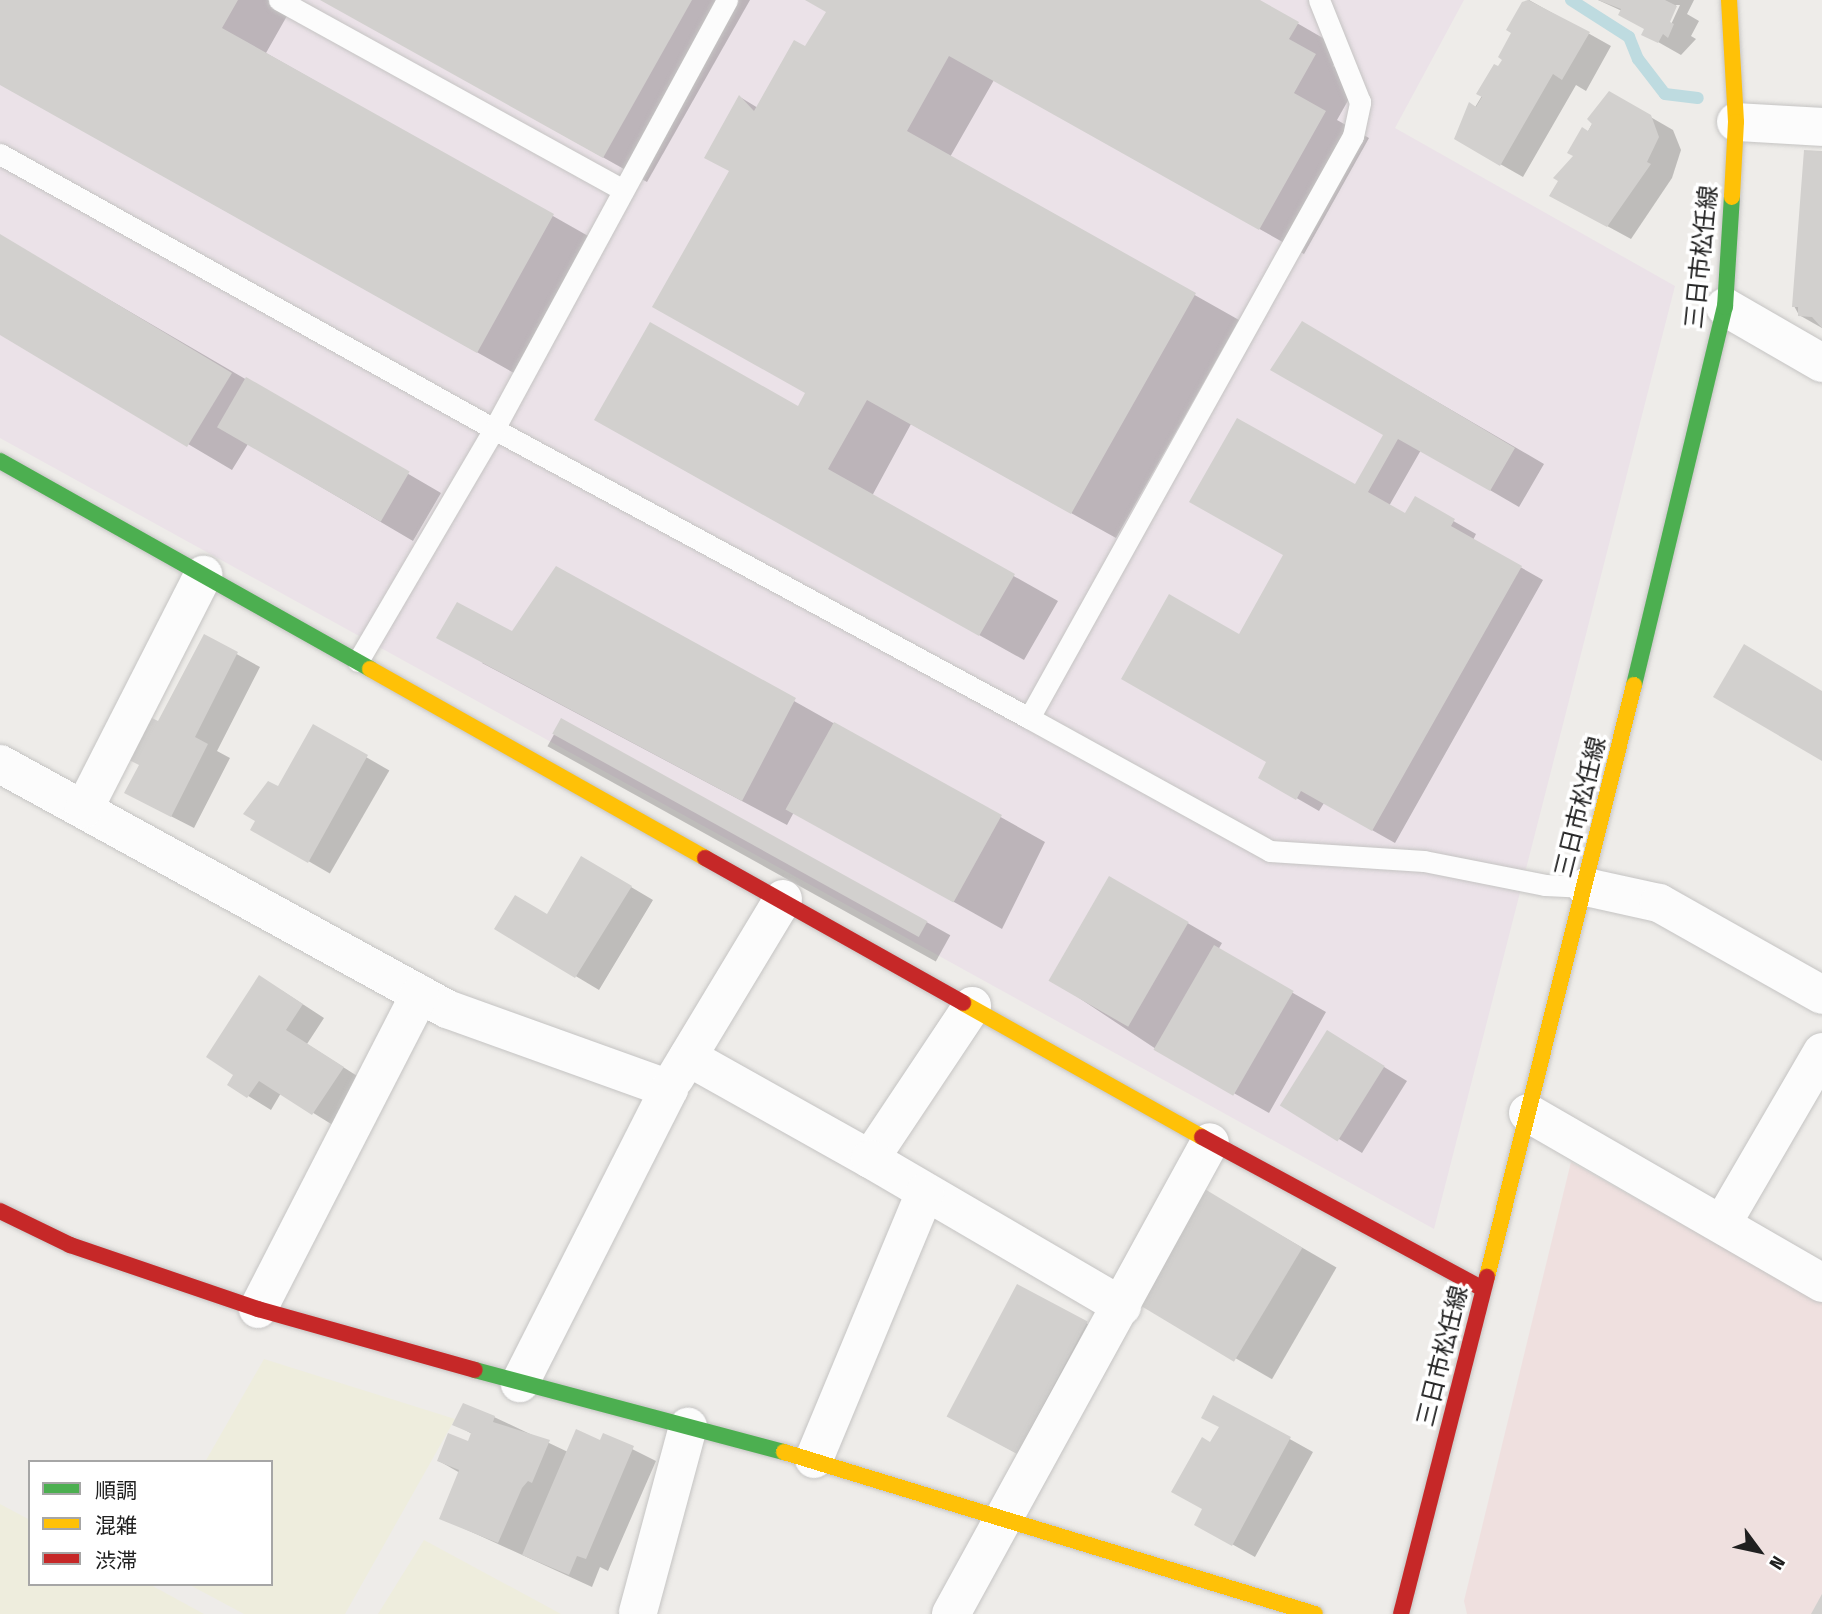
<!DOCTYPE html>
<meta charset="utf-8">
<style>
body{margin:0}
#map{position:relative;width:1822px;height:1614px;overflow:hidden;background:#eeece9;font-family:"Fira Sans Condensed","Noto Sans JP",sans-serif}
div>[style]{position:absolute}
.commercial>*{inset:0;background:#efe0df}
.industrial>*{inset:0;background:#ebe2e8}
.farmland>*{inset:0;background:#eeeddd}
.shadow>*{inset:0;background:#0003;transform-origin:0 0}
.stream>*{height:12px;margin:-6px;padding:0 6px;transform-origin:6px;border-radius:6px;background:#bedbe0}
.building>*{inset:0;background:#d2d0ce;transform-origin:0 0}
.roads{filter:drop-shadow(0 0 2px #c5c4c3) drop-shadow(0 0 2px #c5c4c3)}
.lane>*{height:21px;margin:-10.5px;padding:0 10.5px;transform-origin:10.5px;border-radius:10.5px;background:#fcfcfc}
.street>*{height:38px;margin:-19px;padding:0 19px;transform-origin:19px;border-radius:19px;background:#fcfcfc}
.fast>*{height:16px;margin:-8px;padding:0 8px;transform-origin:8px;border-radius:8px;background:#4caf50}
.slow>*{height:16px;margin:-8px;padding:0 8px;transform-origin:8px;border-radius:8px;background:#ffc107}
.jam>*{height:16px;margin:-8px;padding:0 8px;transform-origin:8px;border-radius:8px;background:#c62828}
span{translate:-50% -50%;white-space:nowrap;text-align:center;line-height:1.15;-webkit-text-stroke:7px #fff;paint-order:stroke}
.street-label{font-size:24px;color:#202020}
.legend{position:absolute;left:28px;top:1460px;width:245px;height:126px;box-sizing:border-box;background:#fff;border:2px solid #a6a6a6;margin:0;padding:9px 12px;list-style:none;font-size:21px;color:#202020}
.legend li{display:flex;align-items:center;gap:14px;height:35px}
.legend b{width:35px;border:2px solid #a6a6a6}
.north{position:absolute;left:1724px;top:1516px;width:70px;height:70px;-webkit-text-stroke:5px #fff;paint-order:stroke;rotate:123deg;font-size:19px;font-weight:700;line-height:28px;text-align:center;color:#202020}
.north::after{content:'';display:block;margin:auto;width:24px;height:32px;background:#202020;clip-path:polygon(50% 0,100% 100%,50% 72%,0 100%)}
</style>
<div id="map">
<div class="commercial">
<i style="clip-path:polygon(1571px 1162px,1822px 1303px,1822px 1614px,1467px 1614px,1464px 1601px)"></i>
</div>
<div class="industrial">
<i style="clip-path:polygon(0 0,1464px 0,1395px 128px,1675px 286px,1434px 1229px,0 438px)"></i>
</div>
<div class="farmland">
<i style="clip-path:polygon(264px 1359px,455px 1419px,345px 1614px,244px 1614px,188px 1584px,271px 1584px,271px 1462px,205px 1462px)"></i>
<i style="clip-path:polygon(0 1504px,30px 1520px,30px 1584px,149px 1584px,204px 1614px,0 1614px)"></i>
<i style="clip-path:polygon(424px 1540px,561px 1614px,378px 1614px)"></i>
</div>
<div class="shadow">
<i style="clip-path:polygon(0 0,296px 0,266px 53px,597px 241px,521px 377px,0 84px)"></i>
<i style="clip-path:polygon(323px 0,750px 0,647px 182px)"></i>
<i style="clip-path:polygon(808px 0,1257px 0,1342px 49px,1333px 66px,1359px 81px,1337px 120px,1369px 138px,1304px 254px,994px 80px,950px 157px,1239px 320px,1116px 538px,911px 424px,872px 496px,1058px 601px,1024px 660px,640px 445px,799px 408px,807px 393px,731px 171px,740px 97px,758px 108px,806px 48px,828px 12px)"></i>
<i style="clip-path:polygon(1529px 0,1611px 46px,1586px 91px,1576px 85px,1523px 177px,1456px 139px,1504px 59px,1524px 3px)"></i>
<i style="clip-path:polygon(evenodd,1598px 0,1694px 0,1687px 14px,1699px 21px,1691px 36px,1696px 39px,1681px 55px,1644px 34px,1646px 29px,1622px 11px,1598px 0,1676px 5px,1680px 5px,1668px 31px,1665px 29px,1676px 5px)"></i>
<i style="clip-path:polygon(1609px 93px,1673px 130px,1681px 150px,1672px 178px,1631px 239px,1574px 208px,1575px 155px)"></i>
<i style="clip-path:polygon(1822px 152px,1822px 328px,1799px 315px,1794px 306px)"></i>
<i style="clip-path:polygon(0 236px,441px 493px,413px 541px,248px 444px,232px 470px,0 333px)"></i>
<i style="clip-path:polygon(1302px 323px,1544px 464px,1519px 507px,1421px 450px,1389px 506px,1406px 515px,1415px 499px,1476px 534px,1473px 540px,1543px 580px,1395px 843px,1324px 803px,1319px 811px,1260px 777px,1269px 761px,1239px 636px,1355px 487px,1386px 434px)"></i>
<i style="clip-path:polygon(557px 568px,1045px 842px,1002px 929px,794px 812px,787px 825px,482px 663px,513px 634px)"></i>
<i style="clip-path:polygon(204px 636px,260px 667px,217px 751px,230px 758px,194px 828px,149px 805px,159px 724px)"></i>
<i style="left:562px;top:720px;width:444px;height:30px;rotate:29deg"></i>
<i style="left:314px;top:727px;width:87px;height:119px;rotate:30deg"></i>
<i style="clip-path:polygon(582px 858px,653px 900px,599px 990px,497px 929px,547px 916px)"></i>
<i style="clip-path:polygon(1110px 878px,1222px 943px,1218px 950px,1326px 1012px,1269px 1113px,1156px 1049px,1052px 980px)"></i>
<i style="clip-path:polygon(281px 990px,324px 1018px,307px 1044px,365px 1081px,336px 1127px,281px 1093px,271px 1110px,229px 1084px)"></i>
<i style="clip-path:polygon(1350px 1046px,1407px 1081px,1362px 1153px,1283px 1105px)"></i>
<i style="left:1204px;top:1191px;width:153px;height:129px;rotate:30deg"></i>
<i style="clip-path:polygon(1086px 1323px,1108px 1336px,1038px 1465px,971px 1428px)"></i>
<i style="clip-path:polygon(1214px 1397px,1313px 1452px,1255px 1557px,1196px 1524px,1204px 1509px,1211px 1445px,1221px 1427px)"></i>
<i style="clip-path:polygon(494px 1417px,568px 1452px,601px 1442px,604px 1435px,656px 1461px,608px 1571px,600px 1567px,592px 1587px,441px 1518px,460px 1473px,439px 1461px,469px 1444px,472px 1434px,455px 1424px)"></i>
</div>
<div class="stream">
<i style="left:1571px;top:0;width:69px;rotate:32.5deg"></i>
<i style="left:1629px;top:37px;width:24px;rotate:68deg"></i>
<i style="left:1638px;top:59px;width:44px;rotate:52.4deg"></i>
<i style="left:1665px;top:94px;width:33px;rotate:7deg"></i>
</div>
<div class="building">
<i style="clip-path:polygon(0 0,238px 0,222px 28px,554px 214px,477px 353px,0 85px)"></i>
<i style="clip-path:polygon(320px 0,692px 0,603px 158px)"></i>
<i style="clip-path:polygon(805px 0,1260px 0,1299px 22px,1289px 39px,1316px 54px,1294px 93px,1326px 111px,1259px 230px,949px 56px,907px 131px,1196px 293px,1071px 514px,867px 400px,828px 469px,1015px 574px,979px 636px,594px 420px,650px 322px,798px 406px,805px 393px,652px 307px,729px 171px,704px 158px,739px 95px,754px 111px,794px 40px,805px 46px,826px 12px)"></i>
<i style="clip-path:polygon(1528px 0,1590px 32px,1562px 80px,1553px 74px,1500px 166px,1454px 139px,1469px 102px,1476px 107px,1482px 97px,1476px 94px,1494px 64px,1498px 66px,1502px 60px,1498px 57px,1511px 33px,1506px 30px,1522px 2px)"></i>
<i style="clip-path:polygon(1598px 0,1665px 0,1677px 6px,1670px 22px,1674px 24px,1668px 38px,1663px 34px,1658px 43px,1641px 35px,1644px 29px,1618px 15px,1621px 9px)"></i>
<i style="clip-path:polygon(1609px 91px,1651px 115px,1659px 137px,1647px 162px,1651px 164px,1607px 227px,1549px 196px,1558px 181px,1553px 178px,1573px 156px,1567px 153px,1582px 127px,1588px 131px,1592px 124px,1587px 119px)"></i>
<i style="clip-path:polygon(1804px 150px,1822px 151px,1822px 328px,1812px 317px,1798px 316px,1798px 307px,1792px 307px)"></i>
<i style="clip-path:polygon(0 234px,232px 373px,187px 447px,0 335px)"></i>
<i style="clip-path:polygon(1302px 321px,1515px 448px,1490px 491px,1398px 439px,1368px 492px,1405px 513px,1415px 496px,1455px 519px,1451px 526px,1522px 566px,1372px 831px,1301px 791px,1296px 800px,1258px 778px,1266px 762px,1121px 679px,1169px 594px,1239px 634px,1283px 555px,1189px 502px,1237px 418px,1355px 484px,1383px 435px,1270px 370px)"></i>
<i style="left:246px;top:377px;width:189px;height:58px;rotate:30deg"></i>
<i style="clip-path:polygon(556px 566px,796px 698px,742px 801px,436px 638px,457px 602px,512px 631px)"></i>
<i style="clip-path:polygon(204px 634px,238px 652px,195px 737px,208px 744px,171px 817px,124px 793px,139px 765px,125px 758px,146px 715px,158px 721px)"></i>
<i style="clip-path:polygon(1744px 644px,1822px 691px,1822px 761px,1713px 697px)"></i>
<i style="left:561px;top:718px;width:419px;height:18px;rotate:29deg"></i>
<i style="left:834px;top:722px;width:192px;height:100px;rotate:29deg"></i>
<i style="clip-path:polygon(313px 724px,368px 755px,308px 863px,250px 830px,255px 821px,243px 814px,268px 781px,278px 786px)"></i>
<i style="clip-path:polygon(581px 856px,632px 886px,575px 978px,494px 929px,515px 895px,547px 914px)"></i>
<i style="left:1109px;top:876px;width:92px;height:121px;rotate:30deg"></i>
<i style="left:1214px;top:945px;width:92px;height:121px;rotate:30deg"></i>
<i style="clip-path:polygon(259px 975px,303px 1004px,286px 1030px,344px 1067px,312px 1115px,259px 1081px,247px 1098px,227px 1085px,233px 1075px,206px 1057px)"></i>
<i style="left:1327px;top:1030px;width:68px;height:89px;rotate:32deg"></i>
<i style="left:1203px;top:1188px;width:116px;height:133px;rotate:31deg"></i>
<i style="left:1017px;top:1284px;width:80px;height:150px;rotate:28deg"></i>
<i style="clip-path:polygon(1213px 1395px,1291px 1437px,1232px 1546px,1194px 1525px,1202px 1509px,1171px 1492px,1202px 1437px,1210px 1442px,1219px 1427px,1201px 1418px)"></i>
<i style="clip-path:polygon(463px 1403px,495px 1416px,493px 1422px,550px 1440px,532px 1483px,528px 1481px,522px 1488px,498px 1543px,439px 1519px,459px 1470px,437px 1461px,448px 1433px,468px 1441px,471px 1433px,452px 1425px)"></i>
<i style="clip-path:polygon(576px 1429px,600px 1440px,603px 1433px,634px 1446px,586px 1559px,577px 1556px,569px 1575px,522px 1555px)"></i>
<i style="clip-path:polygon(1822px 1594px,1822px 1614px,1811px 1614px)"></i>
</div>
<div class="roads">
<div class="lane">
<i style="left:279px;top:0;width:392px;rotate:28.9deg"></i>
<i style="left:727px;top:0;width:488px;rotate:118.5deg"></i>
<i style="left:494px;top:429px;width:608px;rotate:28.38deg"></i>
<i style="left:1029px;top:718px;width:666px;rotate:-60.9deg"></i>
<i style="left:1353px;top:136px;width:35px;rotate:-78deg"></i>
<i style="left:1360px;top:102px;width:110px;rotate:-111.9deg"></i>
<i style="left:0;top:154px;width:565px;rotate:29.1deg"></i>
<i style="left:494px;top:429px;width:269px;rotate:120.4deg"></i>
<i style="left:1029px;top:718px;width:275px;rotate:28.9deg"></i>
<i style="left:1270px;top:851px;width:154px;rotate:3.7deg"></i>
<i style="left:1424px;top:861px;width:123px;rotate:11.2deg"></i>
<i style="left:1545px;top:885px;width:41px;rotate:2.8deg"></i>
</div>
<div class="street">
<i style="left:1736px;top:122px;width:86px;rotate:3.3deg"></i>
<i style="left:1725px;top:307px;width:112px;rotate:30deg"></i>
<i style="left:0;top:764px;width:510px;rotate:28.73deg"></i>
<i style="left:447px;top:1009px;width:236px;rotate:19.8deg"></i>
<i style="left:669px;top:1089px;width:330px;rotate:116.9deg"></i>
<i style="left:84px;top:809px;width:263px;rotate:-63deg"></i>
<i style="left:1586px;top:887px;width:75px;rotate:12.4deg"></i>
<i style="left:1659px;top:903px;width:187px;rotate:29.4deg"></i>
<i style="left:688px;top:1057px;width:209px;rotate:29.3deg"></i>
<i style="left:870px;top:1159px;width:184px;rotate:-56.3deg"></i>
<i style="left:675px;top:1078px;width:209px;rotate:-58.9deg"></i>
<i style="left:1528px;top:1113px;width:340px;rotate:30deg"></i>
<i style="left:870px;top:1159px;width:292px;rotate:30.3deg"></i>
<i style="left:1722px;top:1224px;width:199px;rotate:-59.8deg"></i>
<i style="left:258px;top:1309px;width:354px;rotate:-62.8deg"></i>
<i style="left:814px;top:1459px;width:289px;rotate:-67.4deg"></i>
<i style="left:638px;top:1612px;width:192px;rotate:-74.9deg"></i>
<i style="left:951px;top:1614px;width:538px;rotate:-61.25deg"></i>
</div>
<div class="fast">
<i style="left:0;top:461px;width:424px;rotate:29.3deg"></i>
<i style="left:1634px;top:685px;width:389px;rotate:-76.5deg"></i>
<i style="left:1725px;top:307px;width:110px;rotate:-86.4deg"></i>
<i style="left:475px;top:1370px;width:320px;rotate:14.9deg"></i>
</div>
<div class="slow">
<i style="left:1729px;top:0;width:122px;rotate:86.7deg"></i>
<i style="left:1736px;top:122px;width:75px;rotate:93.1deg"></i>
<i style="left:370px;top:669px;width:385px;rotate:29.4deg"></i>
<i style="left:963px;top:1003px;width:274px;rotate:29.3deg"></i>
<i style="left:1487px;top:1277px;width:610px;rotate:-76.05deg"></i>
<i style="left:784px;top:1452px;width:555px;rotate:16.97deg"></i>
</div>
<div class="jam">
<i style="left:705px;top:858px;width:296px;rotate:29.3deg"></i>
<i style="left:1202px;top:1137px;width:319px;rotate:28.4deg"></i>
<i style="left:0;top:1211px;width:78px;rotate:25.9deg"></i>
<i style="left:70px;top:1245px;width:199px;rotate:18.8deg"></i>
<i style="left:258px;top:1309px;width:225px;rotate:15.7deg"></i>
<i style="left:1401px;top:1614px;width:348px;rotate:-75.7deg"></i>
</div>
</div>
<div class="street-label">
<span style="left:1702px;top:257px;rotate:-84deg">三日市松任線</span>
<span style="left:1581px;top:807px;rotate:-76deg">三日市松任線</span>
<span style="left:1443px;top:1356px;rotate:-76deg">三日市松任線</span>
</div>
<ul class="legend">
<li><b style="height:9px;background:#4caf50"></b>順調</li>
<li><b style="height:9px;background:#ffc107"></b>混雑</li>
<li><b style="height:9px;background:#c62828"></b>渋滞</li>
</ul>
<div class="north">N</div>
</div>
